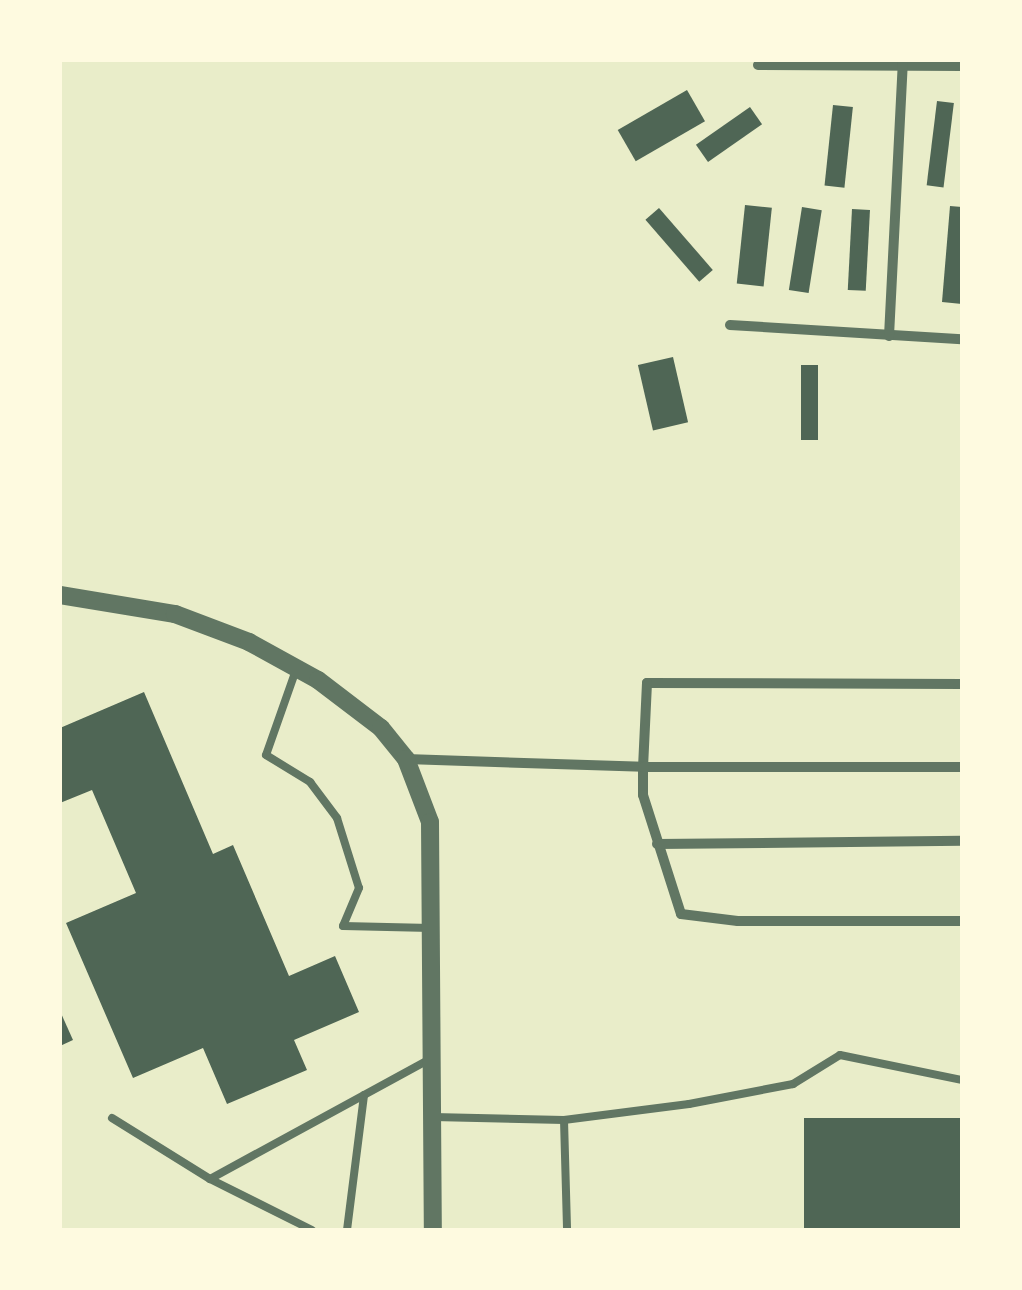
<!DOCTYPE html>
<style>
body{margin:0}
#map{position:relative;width:1022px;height:1290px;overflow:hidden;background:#e9edc9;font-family:Quicksand,sans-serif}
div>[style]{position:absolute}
.building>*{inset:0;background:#4f6655;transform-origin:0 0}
.service>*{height:8px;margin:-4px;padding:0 4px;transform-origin:4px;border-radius:4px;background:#617663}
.minor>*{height:10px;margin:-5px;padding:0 5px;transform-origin:5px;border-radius:5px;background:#617663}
.tertiary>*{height:18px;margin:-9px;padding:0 9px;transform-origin:9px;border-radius:9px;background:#617663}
span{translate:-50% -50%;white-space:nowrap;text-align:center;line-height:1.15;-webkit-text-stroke:10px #fefae0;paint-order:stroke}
.frame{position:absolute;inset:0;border:62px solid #fefae0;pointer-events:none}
</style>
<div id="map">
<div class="building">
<i style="left:687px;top:90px;width:36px;height:80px;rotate:60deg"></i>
<i style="left:937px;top:101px;width:17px;height:85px;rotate:7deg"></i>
<i style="left:833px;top:105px;width:20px;height:81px;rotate:6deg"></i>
<i style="left:750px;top:107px;width:21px;height:66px;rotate:55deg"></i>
<i style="left:745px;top:205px;width:27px;height:79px;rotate:6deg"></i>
<i style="clip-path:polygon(950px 206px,962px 207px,962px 304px,942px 302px)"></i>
<i style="left:802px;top:207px;width:20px;height:84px;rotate:9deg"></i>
<i style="left:659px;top:208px;width:82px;height:18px;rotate:49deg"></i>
<i style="left:852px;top:209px;width:18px;height:81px;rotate:3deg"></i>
<i style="left:673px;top:357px;width:67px;height:36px;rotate:77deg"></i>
<i style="left:801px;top:365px;width:17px;height:75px"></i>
<i style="clip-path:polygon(144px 692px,213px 854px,233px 845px,289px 976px,335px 956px,359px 1012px,294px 1040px,307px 1070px,227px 1104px,203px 1048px,133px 1078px,66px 923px,136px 893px,92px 790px,60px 803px,60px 728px)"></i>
<i style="clip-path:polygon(60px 1011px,73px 1040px,60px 1046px)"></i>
<i style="left:962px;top:1118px;width:112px;height:158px;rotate:90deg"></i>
</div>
<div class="service">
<i style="left:297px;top:667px;width:93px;rotate:109.4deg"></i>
<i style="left:266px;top:755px;width:52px;rotate:31.5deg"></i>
<i style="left:310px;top:782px;width:45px;rotate:53.1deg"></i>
<i style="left:337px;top:818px;width:73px;rotate:72.6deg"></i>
<i style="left:359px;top:888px;width:41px;rotate:112.8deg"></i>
<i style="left:343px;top:926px;width:88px;rotate:1.3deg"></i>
<i style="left:433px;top:1117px;width:131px;rotate:1.3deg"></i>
<i style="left:564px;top:1120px;width:126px;rotate:-7.3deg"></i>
<i style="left:689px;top:1104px;width:106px;rotate:-10.9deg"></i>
<i style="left:793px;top:1084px;width:55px;rotate:-31.7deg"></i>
<i style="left:840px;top:1055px;width:125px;rotate:11.6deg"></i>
<i style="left:112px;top:1118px;width:115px;rotate:31.9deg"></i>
<i style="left:210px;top:1179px;width:248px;rotate:-28.6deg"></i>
<i style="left:564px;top:1120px;width:110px;rotate:88.4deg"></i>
<i style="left:210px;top:1179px;width:114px;rotate:26.6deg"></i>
<i style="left:347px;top:1230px;width:136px;rotate:-82.8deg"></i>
</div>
<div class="minor">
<i style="left:758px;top:65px;width:204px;rotate:0.3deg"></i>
<i style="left:730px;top:325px;width:232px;rotate:3.5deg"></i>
<i style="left:889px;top:336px;width:276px;rotate:-87.1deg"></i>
<i style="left:962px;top:684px;width:315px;rotate:-179.8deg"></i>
<i style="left:647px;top:683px;width:84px;rotate:92.7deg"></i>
<i style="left:643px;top:767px;width:28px;rotate:90deg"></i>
<i style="left:643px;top:795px;width:125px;rotate:72.3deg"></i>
<i style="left:681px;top:914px;width:57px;rotate:7deg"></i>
<i style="left:738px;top:921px;width:224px"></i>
<i style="left:406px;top:759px;width:237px;rotate:1.9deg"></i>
<i style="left:643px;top:767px;width:319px"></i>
<i style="left:657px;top:844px;width:305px;rotate:-0.6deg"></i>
</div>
<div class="tertiary">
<i style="left:60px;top:595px;width:117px;rotate:9.4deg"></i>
<i style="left:175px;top:614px;width:79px;rotate:20.7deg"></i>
<i style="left:249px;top:642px;width:79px;rotate:28.8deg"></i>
<i style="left:318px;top:680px;width:79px;rotate:37.3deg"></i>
<i style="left:381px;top:728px;width:40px;rotate:51deg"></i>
<i style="left:406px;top:759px;width:67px;rotate:69.1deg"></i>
<i style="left:430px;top:822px;width:408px;rotate:89.6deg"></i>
</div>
<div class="frame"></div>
</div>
